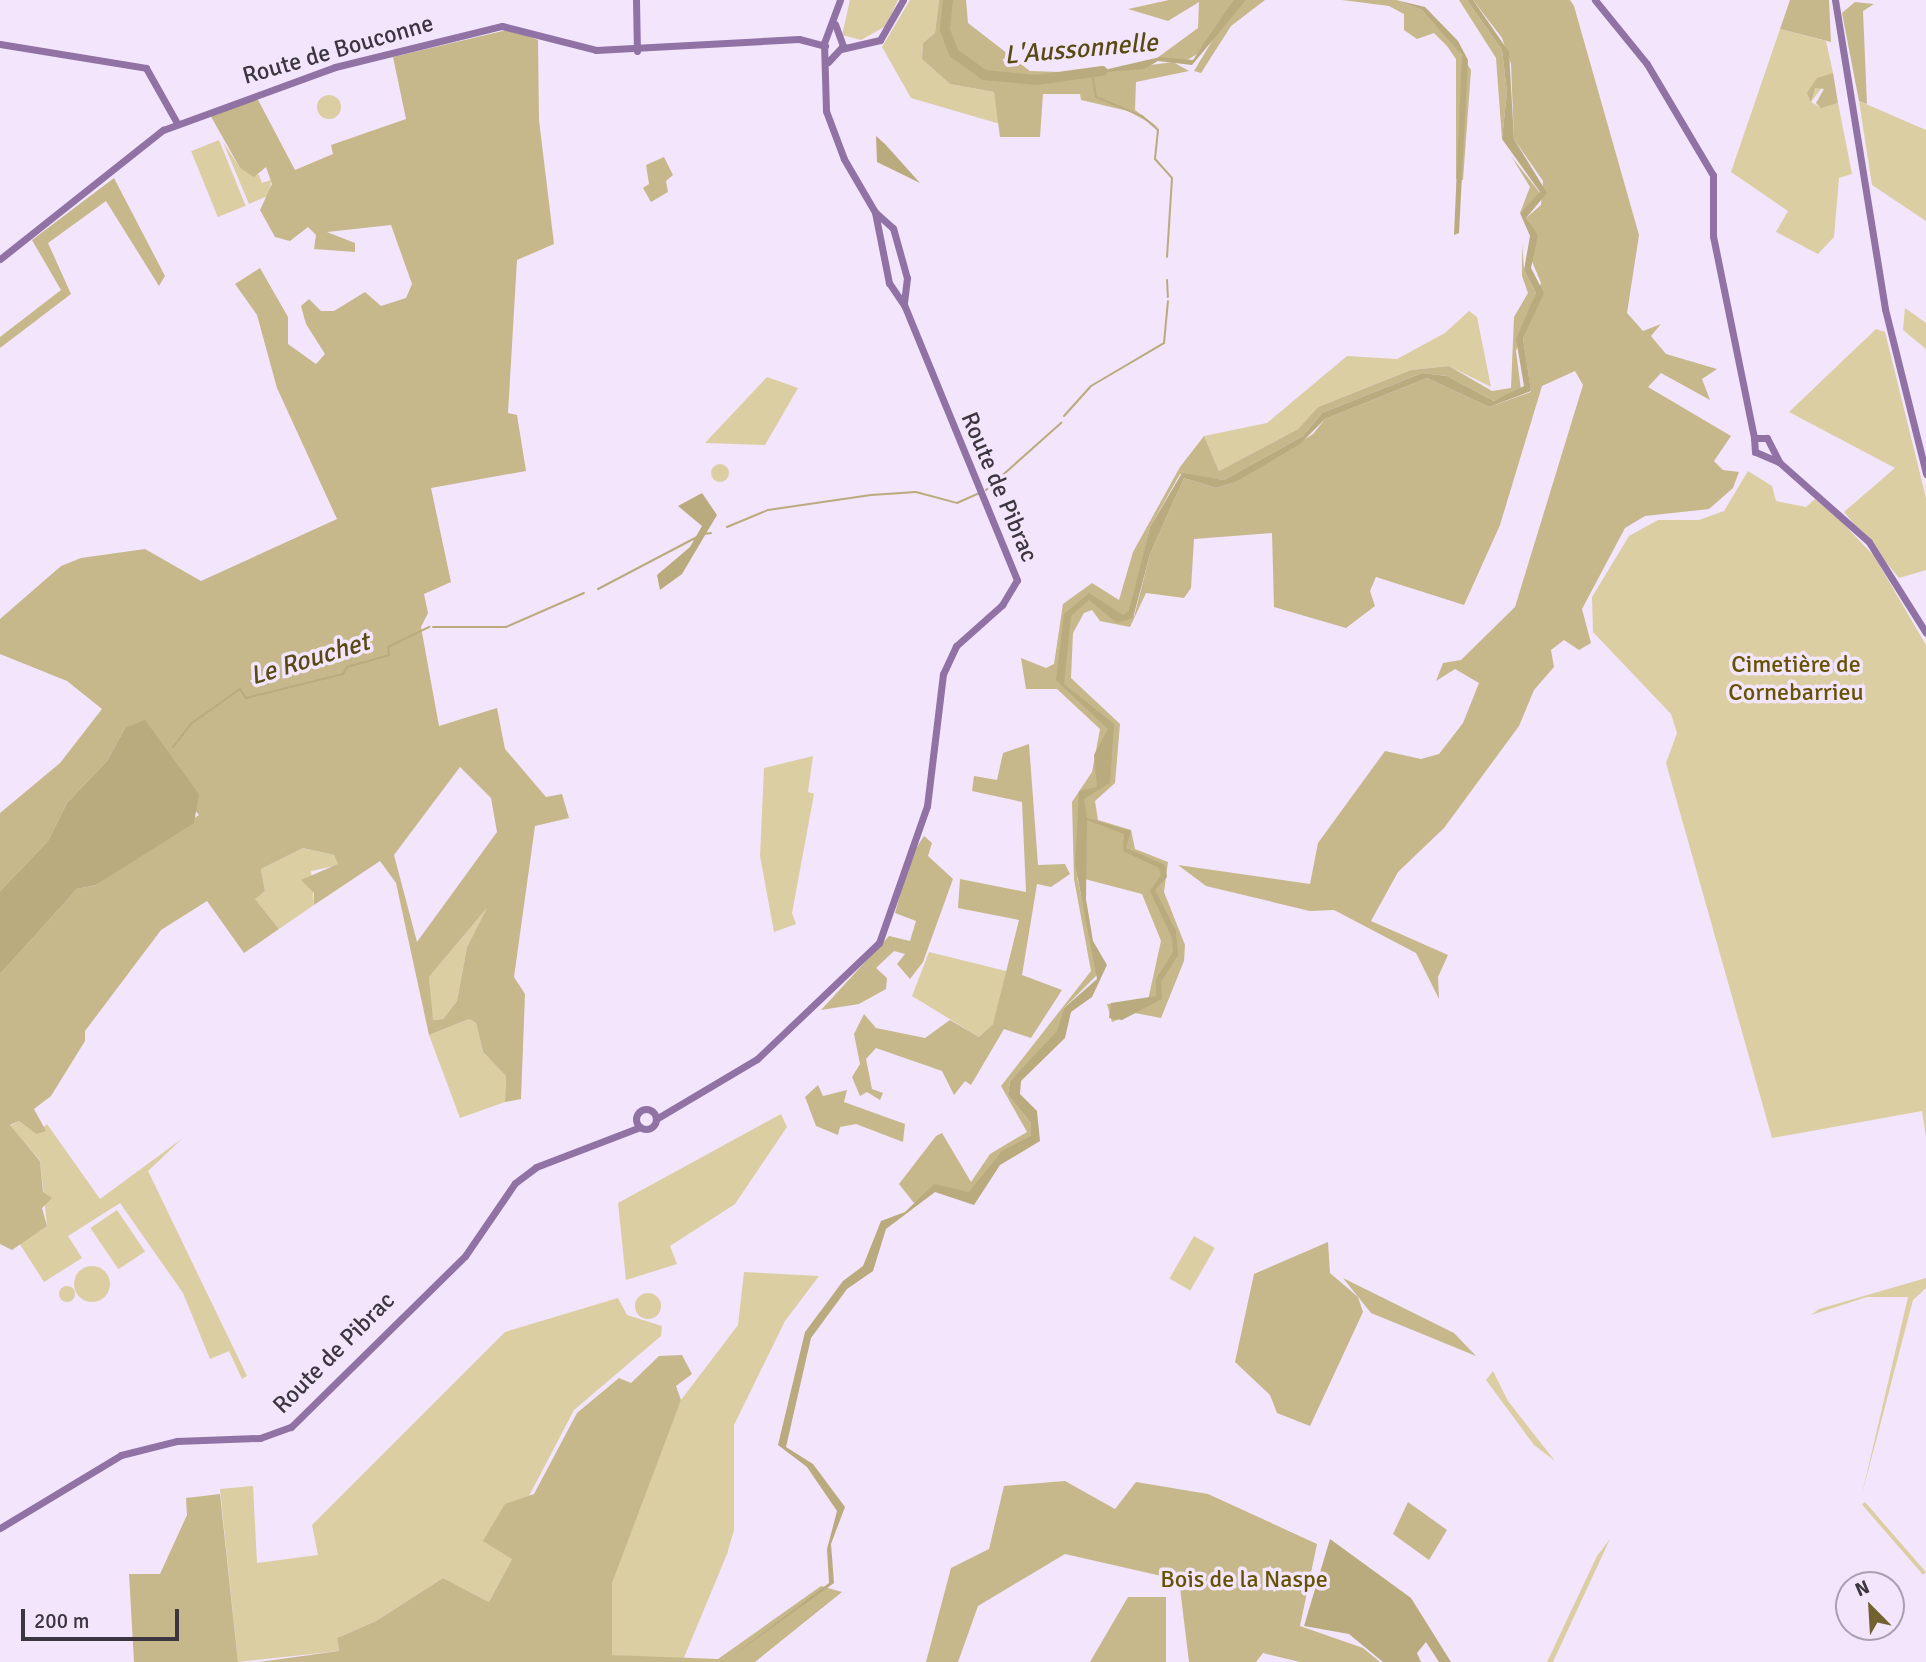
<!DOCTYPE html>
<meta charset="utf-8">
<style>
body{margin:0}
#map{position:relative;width:1926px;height:1662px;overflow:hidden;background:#f2e5fc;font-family:Signika,sans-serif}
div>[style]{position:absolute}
.green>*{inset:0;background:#dbcea3;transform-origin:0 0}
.round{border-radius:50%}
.forest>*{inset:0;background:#c6b88b}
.water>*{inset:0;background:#b9ab7e}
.stream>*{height:2px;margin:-1px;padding:0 1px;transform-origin:1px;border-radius:1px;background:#b9ab7e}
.river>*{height:10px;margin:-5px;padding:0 5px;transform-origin:5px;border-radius:5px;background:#b9ab7e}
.secondary>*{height:7px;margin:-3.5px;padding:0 3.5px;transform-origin:3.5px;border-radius:3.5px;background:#9072a5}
.secondary>.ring{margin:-3.5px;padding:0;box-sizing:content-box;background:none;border:7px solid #9072a5;border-radius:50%}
span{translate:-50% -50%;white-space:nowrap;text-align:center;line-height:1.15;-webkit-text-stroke:7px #f2e5fc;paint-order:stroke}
.street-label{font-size:24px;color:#3c3641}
.park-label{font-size:24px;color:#665200}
.water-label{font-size:26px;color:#594a14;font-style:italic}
.north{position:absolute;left:1835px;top:1571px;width:70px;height:70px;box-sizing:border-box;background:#f2e5fc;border:2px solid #a99fb1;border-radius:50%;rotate:336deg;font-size:19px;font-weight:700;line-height:28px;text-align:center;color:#3c3641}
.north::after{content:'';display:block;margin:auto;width:24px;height:32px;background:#71622f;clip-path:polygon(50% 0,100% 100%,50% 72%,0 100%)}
.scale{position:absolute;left:21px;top:1609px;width:158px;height:32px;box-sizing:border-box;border:4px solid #3c3641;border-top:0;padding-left:9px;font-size:21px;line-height:24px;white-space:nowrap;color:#3c3641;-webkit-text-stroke:5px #f2e5fc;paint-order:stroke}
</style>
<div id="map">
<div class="green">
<i style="clip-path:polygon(850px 0,898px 0,886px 26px,861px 40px,842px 35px)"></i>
<i style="clip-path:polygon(910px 0,939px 0,935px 33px,923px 43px,922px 59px,950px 84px,994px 92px,1000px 124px,911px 98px,882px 47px)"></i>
<i style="clip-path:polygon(1780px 29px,1826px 41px,1833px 73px,1811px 102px,1820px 107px,1838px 103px,1852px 174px,1839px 178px,1834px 237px,1818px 254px,1776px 232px,1788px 211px,1731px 172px)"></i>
<i class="round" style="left:317px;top:95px;width:24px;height:24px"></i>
<i style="clip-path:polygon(1859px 101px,1926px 130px,1926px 221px,1872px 185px)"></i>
<i style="left:219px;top:140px;width:71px;height:30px;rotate:68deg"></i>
<i style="clip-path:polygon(223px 142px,240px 168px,259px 175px,262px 183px,271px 180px,270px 195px,249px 204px)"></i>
<i style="clip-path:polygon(1905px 308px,1926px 323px,1926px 349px,1903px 330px)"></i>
<i style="clip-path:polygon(1469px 311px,1477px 317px,1491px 387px,1449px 366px,1411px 370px,1318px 407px,1298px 429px,1219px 471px,1204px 436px,1267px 423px,1347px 356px,1397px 359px,1445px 333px)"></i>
<i style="clip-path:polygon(1876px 329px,1885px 332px,1926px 498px,1926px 570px,1899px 578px,1844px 512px,1895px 468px,1789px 412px)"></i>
<i style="clip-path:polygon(767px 377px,798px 388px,765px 445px,705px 443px)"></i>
<i class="round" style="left:711px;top:464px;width:18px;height:18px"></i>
<i style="clip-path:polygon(1748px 471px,1772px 486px,1776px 501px,1806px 507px,1815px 499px,1837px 517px,1874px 556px,1926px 645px,1926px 1137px,1922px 1111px,1772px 1138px,1666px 763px,1677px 733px,1671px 714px,1593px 632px,1592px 597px,1629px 536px,1658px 520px,1699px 520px,1724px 511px)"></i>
<i style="clip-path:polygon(813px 756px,808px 792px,814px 794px,792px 913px,796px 924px,774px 932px,760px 856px,764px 768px)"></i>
<i style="clip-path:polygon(303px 848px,334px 855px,339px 865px,311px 871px,314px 905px,279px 929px,254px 898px,265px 891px,261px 869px)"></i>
<i style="clip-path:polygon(488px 907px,467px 947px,457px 1001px,443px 1019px,432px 1020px,429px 977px)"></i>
<i style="clip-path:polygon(929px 952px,1010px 972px,993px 1024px,979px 1037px,912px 996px)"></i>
<i style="clip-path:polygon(469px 1019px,476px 1023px,483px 1052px,506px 1076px,505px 1102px,460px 1118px,429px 1035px)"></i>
<i style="clip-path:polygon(781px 1114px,787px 1127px,735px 1204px,670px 1246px,677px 1264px,626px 1280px,618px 1203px)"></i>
<i style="clip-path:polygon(19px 1121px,36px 1134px,47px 1124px,100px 1199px,183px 1138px,148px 1171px,247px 1376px,242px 1379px,229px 1351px,210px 1359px,183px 1293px,120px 1203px,68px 1236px,82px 1258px,44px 1282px,19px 1243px,47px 1226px,40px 1160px,10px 1126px)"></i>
<i style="left:117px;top:1210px;width:50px;height:32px;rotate:56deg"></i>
<i style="left:1194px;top:1236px;width:24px;height:49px;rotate:30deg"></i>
<i class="round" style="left:74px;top:1266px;width:36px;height:36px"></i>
<i style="clip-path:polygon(744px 1272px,819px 1276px,785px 1321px,734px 1425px,734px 1530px,727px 1554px,683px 1660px,612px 1655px,612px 1583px,637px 1506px,681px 1400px,738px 1325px)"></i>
<i style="clip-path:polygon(1926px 1278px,1926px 1288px,1913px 1300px,1862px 1494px,1908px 1297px,1867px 1297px,1811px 1315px,1819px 1309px)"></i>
<i class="round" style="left:59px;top:1286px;width:16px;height:16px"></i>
<i class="round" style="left:635px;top:1293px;width:26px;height:26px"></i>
<i style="clip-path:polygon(618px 1298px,627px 1315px,662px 1326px,661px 1336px,574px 1410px,529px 1496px,505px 1505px,512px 1559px,489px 1602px,443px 1578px,376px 1621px,337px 1638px,339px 1651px,238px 1662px,220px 1489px,253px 1486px,257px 1563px,318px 1555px,312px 1525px,505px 1332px)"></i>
<i style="clip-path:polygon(1493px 1371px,1508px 1401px,1555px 1461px,1534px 1445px,1486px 1380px)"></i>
<i style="left:1865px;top:1502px;width:93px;height:4px;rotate:49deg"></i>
<i style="clip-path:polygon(1610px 1539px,1553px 1662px,1547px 1662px,1597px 1556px)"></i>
</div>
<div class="forest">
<i style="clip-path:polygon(939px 0,966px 0,968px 23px,1030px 71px,1091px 73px,1173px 62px,1189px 71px,1136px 82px,1135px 110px,1159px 128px,1128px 111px,1081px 100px,1080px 94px,1043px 94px,1040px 137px,1000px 137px,994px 92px,950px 84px,922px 59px,923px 43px,935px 33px)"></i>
<i style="clip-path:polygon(1169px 0,1233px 0,1199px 53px,1182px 63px,1157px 58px,1198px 28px,1199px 2px,1168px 21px,1128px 9px)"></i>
<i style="clip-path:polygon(1246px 0,1265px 0,1231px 26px,1201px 73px,1194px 71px,1227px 16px)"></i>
<i style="clip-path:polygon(1342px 0,1396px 0,1422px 10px,1456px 46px,1471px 70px,1463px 180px,1456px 179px,1456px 59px,1447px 46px,1434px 33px,1417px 39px,1404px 30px,1404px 14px,1389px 6px)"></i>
<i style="clip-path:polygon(1459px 0,1467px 0,1502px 50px,1507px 92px,1502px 139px,1496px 58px)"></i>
<i style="clip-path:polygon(1473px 0,1570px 0,1574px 6px,1639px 235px,1627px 313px,1643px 331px,1661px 324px,1651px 336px,1666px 354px,1717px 369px,1702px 379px,1710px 400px,1661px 373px,1648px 387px,1731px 436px,1714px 461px,1723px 470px,1739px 472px,1733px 488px,1709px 509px,1645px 516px,1625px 528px,1582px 609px,1591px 643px,1579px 650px,1564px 640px,1551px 650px,1554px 667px,1534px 690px,1519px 726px,1444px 828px,1398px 872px,1371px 921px,1448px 955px,1438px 977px,1439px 999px,1416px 953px,1334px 910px,1310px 911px,1206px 886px,1178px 865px,1310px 884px,1318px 843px,1385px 751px,1421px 759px,1439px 754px,1463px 723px,1479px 683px,1455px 669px,1436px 681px,1443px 663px,1461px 660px,1515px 607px,1583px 385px,1575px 371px,1542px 386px,1500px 525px,1464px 605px,1376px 577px,1370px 591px,1375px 606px,1346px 628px,1274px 607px,1272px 533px,1194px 539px,1191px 588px,1184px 598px,1146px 593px,1130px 627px,1100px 621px,1092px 610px,1084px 613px,1073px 633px,1071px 678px,1120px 724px,1115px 783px,1095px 801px,1098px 820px,1131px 830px,1135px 849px,1168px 862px,1164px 892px,1185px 945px,1184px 961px,1161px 1018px,1135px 1013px,1112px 1022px,1107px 1004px,1148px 1000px,1161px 941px,1142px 894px,1077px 877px,1098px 974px,1064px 1008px,1058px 1031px,1010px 1081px,1008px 1095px,1031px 1123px,1032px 1138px,1002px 1156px,973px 1193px,941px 1187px,914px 1203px,899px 1184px,936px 1136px,942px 1133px,971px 1182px,990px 1154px,1027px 1132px,1001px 1086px,1091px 971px,1074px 879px,1072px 802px,1092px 772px,1100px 729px,1057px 689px,1026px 689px,1021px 658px,1046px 668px,1054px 664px,1063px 604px,1092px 583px,1119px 600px,1133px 552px,1180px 467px,1204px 436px,1219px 471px,1298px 429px,1318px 407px,1411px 370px,1449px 366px,1492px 391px,1511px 388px,1514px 317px,1528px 293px,1522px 276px,1522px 244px,1524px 270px,1536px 293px,1516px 351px,1521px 390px,1494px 401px,1447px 376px,1422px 373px,1322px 413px,1303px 436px,1224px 480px,1180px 474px,1150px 527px,1130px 611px,1134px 617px,1150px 554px,1184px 478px,1216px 488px,1236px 482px,1313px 434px,1325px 419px,1427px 378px,1489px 407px,1531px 392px,1523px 338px,1541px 283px,1531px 259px,1537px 235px,1526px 218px,1541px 205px,1543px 181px,1514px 139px,1511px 64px,1502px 38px)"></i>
<i style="clip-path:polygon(1790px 0,1829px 0,1831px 42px,1780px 29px)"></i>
<i style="clip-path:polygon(1855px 2px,1874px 4px,1863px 11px,1867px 104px,1859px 101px,1842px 13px)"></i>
<i style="clip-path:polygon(evenodd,511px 29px,538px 40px,539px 120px,554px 244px,517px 260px,508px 413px,517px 415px,526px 471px,431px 488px,451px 582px,424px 594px,428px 613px,421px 627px,439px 726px,497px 708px,505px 749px,546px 797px,562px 794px,569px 818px,535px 826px,514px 977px,525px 994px,521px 1099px,505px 1102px,506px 1076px,483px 1052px,476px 1023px,469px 1019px,429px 1035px,396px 883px,380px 861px,314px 905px,314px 893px,301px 880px,338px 864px,334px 855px,303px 848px,261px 869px,265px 891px,255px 899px,279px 929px,244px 953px,207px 901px,161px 930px,85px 1031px,85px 1041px,51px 1096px,34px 1109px,46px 1131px,36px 1134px,19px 1121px,10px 1125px,40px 1161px,43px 1192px,52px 1198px,42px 1208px,47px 1226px,12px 1250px,0 1244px,0 974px,77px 889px,96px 885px,199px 815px,125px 728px,107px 761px,67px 803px,48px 841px,0 891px,0 813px,60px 763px,102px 709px,67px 681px,0 654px,0 619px,61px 566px,81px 558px,145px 549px,201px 581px,337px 519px,277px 388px,257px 315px,235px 284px,260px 268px,288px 317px,288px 344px,316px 364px,325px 354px,306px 324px,301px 306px,309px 299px,321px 311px,334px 311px,365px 292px,381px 306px,406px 298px,412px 284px,391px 225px,327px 232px,355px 243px,355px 252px,314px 249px,316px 235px,308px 227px,290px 241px,275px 237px,260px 210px,272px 184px,266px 167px,254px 177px,240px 168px,209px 113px,256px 96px,295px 170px,333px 154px,331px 145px,406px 119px,393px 57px,511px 29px,460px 767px,491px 798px,497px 832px,417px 942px,394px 855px,460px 767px,511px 29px,487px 908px,467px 947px,457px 1001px,443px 1019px,433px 1020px,429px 977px,487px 908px)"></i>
<i style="clip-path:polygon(1833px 73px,1838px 103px,1821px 108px,1816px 103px,1824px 89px,1815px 88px,1811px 102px,1807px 93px,1817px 78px)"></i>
<i style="clip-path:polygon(1511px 156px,1540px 193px,1520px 213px,1530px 187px)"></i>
<i style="clip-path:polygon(664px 157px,673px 175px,666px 181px,668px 192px,651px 202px,643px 188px,649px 184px,646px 165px)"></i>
<i style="clip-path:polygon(114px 178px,165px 276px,159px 286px,106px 201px,48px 243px,71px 294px,0 348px,0 337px,61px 290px,32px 240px)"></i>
<i style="clip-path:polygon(1029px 744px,1038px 865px,1065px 864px,1070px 874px,1051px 887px,1037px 884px,1022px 975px,1062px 990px,1031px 1038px,1004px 1029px,971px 1085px,965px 1081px,954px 1095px,942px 1071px,876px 1048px,866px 1059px,872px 1089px,883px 1093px,880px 1100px,867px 1092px,860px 1096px,852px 1077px,860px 1064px,854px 1034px,864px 1014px,876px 1028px,925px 1038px,950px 1020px,979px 1037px,993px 1024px,1019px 920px,958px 908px,960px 879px,1026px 892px,1022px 802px,972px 791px,974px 776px,997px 780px,1003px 753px)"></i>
<i style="clip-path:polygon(924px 836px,932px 843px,928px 856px,953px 879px,923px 962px,910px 979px,897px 964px,905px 954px,894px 951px,876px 968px,887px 978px,886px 989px,859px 1004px,821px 1010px,889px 936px,910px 941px,916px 921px,895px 913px,911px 856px)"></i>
<i style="clip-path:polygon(818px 1085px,823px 1096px,847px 1090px,844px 1102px,905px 1124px,903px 1142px,856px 1124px,840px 1127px,838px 1135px,816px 1126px,805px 1097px)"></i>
<i style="clip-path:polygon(1328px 1242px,1330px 1273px,1358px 1297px,1363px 1312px,1310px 1426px,1277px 1413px,1270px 1395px,1235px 1362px,1254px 1274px)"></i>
<i style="clip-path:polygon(1343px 1278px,1454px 1333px,1476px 1356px,1371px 1313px)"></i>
<i style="clip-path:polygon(682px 1355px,692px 1374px,676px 1386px,681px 1400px,612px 1583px,612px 1655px,718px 1659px,821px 1586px,842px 1592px,755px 1662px,259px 1662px,339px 1651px,337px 1638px,376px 1621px,443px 1578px,489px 1602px,512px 1559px,483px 1541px,505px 1504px,534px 1494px,577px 1413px,619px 1378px,631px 1383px,659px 1356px)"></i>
<i style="clip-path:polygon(1065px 1481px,1115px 1509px,1136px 1482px,1208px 1494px,1317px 1544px,1300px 1626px,1363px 1648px,1380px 1662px,1300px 1662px,1263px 1653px,1256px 1662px,1189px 1662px,1179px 1580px,1065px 1554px,978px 1606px,958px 1662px,926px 1662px,951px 1568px,989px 1549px,1004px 1486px)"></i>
<i style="clip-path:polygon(220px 1494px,238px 1662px,134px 1662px,129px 1574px,160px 1574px,187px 1515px,186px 1498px)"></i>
<i style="clip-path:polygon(1408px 1502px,1447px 1530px,1429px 1560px,1393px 1534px)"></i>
<i style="clip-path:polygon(1128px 1597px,1166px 1597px,1166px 1662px,1090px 1662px)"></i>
</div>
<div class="water">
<i style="clip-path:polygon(1233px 0,1246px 0,1192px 65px,1158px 61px,1144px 69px,1091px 73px,1160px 57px,1193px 60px)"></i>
<i style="clip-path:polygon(1396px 0,1425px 7px,1458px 41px,1468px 60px,1459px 233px,1454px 235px,1462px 55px,1422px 10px)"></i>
<i style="clip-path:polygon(1467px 0,1473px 0,1509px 52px,1514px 139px,1547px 193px,1526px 218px,1538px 235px,1531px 268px,1544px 293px,1523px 338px,1531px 391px,1489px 407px,1427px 378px,1325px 419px,1300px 444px,1236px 482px,1216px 488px,1184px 478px,1150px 554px,1133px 618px,1117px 623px,1089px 600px,1071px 616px,1064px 684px,1114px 724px,1110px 783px,1084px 799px,1087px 818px,1131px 831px,1126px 848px,1165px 865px,1167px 877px,1155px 890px,1176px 931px,1178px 955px,1161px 982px,1162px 999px,1122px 1020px,1109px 1018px,1111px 1003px,1156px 996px,1156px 979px,1173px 952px,1172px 938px,1150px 891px,1161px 875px,1159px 868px,1123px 851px,1124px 834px,1087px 820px,1086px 899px,1093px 941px,1107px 965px,1092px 997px,1071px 1012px,1065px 1038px,1021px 1081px,1020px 1094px,1037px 1111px,1040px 1141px,1000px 1165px,974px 1205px,935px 1192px,886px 1229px,873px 1271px,847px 1289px,811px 1338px,786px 1447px,813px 1464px,845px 1507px,831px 1544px,834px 1583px,724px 1662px,829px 1583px,827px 1549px,837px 1511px,807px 1467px,778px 1445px,805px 1332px,843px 1281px,863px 1266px,881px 1221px,905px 1212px,934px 1184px,969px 1192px,1002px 1151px,1031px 1136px,1031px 1123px,1008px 1095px,1010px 1081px,1057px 1031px,1064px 1008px,1097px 979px,1075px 864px,1079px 791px,1097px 787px,1094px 755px,1108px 729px,1056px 680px,1064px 614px,1089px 593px,1123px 615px,1129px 611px,1150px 527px,1182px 473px,1224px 480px,1303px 436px,1322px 413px,1422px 373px,1447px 376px,1494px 401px,1524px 386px,1516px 339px,1536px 293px,1524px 270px,1530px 236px,1520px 213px,1540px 192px,1502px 139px,1507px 92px,1502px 50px)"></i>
<i style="clip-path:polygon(876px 136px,885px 144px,920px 183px,877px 162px)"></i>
<i style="clip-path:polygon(702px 493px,717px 515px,682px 574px,660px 590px,657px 575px,690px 547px,702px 526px,678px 506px)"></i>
<i style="clip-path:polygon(145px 720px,199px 794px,194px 823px,96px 885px,77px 889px,0 974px,0 891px,48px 841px,67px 803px,107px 761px,125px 728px)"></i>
<i style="clip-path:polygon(1330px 1539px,1411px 1598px,1451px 1662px,1439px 1662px,1426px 1642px,1417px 1653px,1421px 1662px,1383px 1662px,1349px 1634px,1304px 1626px)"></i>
</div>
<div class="stream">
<i style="left:1092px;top:72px;width:25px;rotate:81deg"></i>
<i style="left:1096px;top:97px;width:50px;rotate:22.4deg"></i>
<i style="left:1142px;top:116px;width:21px;rotate:41deg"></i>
<i style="left:1158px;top:130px;width:29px;rotate:96deg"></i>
<i style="left:1155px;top:159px;width:25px;rotate:48deg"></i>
<i style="left:1172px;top:178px;width:79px;rotate:93.6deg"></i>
<i style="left:1167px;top:280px;width:17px;rotate:87deg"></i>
<i style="left:1064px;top:416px;width:40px;rotate:-48deg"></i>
<i style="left:1091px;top:386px;width:85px;rotate:-30.5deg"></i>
<i style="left:1164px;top:343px;width:42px;rotate:-84.6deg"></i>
<i style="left:986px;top:490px;width:101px;rotate:-41.8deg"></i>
<i style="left:727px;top:527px;width:44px;rotate:-22.5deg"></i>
<i style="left:768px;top:510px;width:104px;rotate:-8.3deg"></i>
<i style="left:871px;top:495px;width:45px;rotate:-3.8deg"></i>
<i style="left:916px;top:492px;width:42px;rotate:15deg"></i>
<i style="left:957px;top:503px;width:24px;rotate:-24deg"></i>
<i style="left:704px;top:534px;width:7px;rotate:-8deg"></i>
<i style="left:598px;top:589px;width:114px;rotate:-27.7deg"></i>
<i style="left:433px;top:627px;width:73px"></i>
<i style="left:506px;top:627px;width:85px;rotate:-23.6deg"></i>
<i style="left:173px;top:747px;width:31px;rotate:-52deg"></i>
<i style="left:192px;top:723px;width:59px;rotate:-35.3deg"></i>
<i style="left:240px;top:689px;width:11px;rotate:56deg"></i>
<i style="left:246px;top:698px;width:100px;rotate:-13.9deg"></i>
<i style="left:343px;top:674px;width:8px;rotate:-60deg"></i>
<i style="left:347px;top:667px;width:44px;rotate:-15.9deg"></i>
<i style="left:389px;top:655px;width:8px;rotate:-97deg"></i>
<i style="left:388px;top:647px;width:46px;rotate:-26deg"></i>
</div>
<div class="river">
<i style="left:948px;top:0;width:30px;rotate:96deg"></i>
<i style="left:945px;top:30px;width:25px;rotate:69deg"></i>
<i style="left:954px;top:53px;width:37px;rotate:36deg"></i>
<i style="left:984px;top:75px;width:52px;rotate:5.5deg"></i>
<i style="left:1036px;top:80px;width:67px;rotate:-7.8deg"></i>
</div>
<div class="secondary">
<i style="left:636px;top:0;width:51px;rotate:88.9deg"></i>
<i style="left:840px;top:0;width:46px;rotate:110.4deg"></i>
<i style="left:824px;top:43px;width:68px;rotate:88.3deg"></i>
<i style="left:826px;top:111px;width:51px;rotate:69.4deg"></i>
<i style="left:844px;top:159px;width:61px;rotate:59.7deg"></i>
<i style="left:875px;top:212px;width:24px;rotate:42deg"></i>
<i style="left:893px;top:228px;width:52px;rotate:74.4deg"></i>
<i style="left:907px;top:278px;width:26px;rotate:97deg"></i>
<i style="left:1595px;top:0;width:82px;rotate:50.9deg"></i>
<i style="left:1647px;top:64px;width:129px;rotate:59.3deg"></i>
<i style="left:1713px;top:175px;width:61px;rotate:90deg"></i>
<i style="left:1713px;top:236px;width:206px;rotate:78.5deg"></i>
<i style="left:1835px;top:0;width:313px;rotate:80.8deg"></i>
<i style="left:1885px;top:309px;width:170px;rotate:76deg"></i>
<i style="left:0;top:44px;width:148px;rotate:9.3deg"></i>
<i style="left:146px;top:68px;width:63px;rotate:60.6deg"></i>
<i style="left:841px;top:49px;width:40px;rotate:-13deg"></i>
<i style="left:880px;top:40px;width:46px;rotate:-60.1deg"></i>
<i style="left:828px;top:62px;width:22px;rotate:-47deg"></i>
<i style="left:843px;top:46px;width:23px;rotate:-110deg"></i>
<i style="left:0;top:259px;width:208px;rotate:-38.4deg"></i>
<i style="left:163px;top:130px;width:183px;rotate:-20.1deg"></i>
<i style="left:335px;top:67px;width:172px;rotate:-13.8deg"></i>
<i style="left:502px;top:26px;width:97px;rotate:14.3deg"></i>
<i style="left:596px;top:50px;width:203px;rotate:-3.1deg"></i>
<i style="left:799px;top:39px;width:27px;rotate:15deg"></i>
<i style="left:1779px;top:462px;width:26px;rotate:-157deg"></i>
<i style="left:1755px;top:452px;width:14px;rotate:-94deg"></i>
<i style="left:1754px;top:438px;width:13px"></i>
<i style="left:1767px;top:438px;width:27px;rotate:63deg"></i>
<i style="left:1779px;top:462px;width:120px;rotate:41.6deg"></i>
<i style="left:1869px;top:542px;width:107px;rotate:57.9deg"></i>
<i class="ring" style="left:636px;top:1109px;width:13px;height:13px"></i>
<i style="left:656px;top:1119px;width:117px;rotate:-30.7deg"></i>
<i style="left:757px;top:1059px;width:168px;rotate:-43.6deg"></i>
<i style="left:879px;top:943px;width:145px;rotate:-70.7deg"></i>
<i style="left:927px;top:806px;width:133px;rotate:-83.1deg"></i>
<i style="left:943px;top:674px;width:31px;rotate:-65deg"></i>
<i style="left:956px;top:646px;width:62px;rotate:-41.7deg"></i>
<i style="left:1002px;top:605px;width:29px;rotate:-59deg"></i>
<i style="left:1017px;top:580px;width:297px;rotate:-112.3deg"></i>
<i style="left:904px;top:305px;width:27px;rotate:-124deg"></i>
<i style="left:889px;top:283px;width:72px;rotate:-101.2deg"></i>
<i style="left:0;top:1528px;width:141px;rotate:-31.1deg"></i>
<i style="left:121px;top:1455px;width:58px;rotate:-14deg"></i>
<i style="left:177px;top:1441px;width:83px;rotate:-2.1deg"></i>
<i style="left:260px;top:1438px;width:33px;rotate:-20deg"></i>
<i style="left:291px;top:1427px;width:244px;rotate:-44.5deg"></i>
<i style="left:465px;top:1256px;width:88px;rotate:-55.6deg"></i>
<i style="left:515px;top:1183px;width:26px;rotate:-37deg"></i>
<i style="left:536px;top:1167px;width:111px;rotate:-21deg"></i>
</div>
<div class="street-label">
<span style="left:338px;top:50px;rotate:-16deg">Route de Bouconne</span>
<span style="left:999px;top:487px;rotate:67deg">Route de Pibrac</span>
<span style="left:334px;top:1353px;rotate:-45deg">Route de Pibrac</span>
</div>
<div class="park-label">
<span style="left:1796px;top:679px">Cimetière de<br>Cornebarrieu</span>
<span style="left:1244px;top:1580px">Bois de la Naspe</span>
</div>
<div class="water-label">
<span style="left:1081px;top:50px;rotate:-5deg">L'Aussonnelle</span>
<span style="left:310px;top:660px;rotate:-17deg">Le Rouchet</span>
</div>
<div class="north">N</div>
<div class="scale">200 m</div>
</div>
